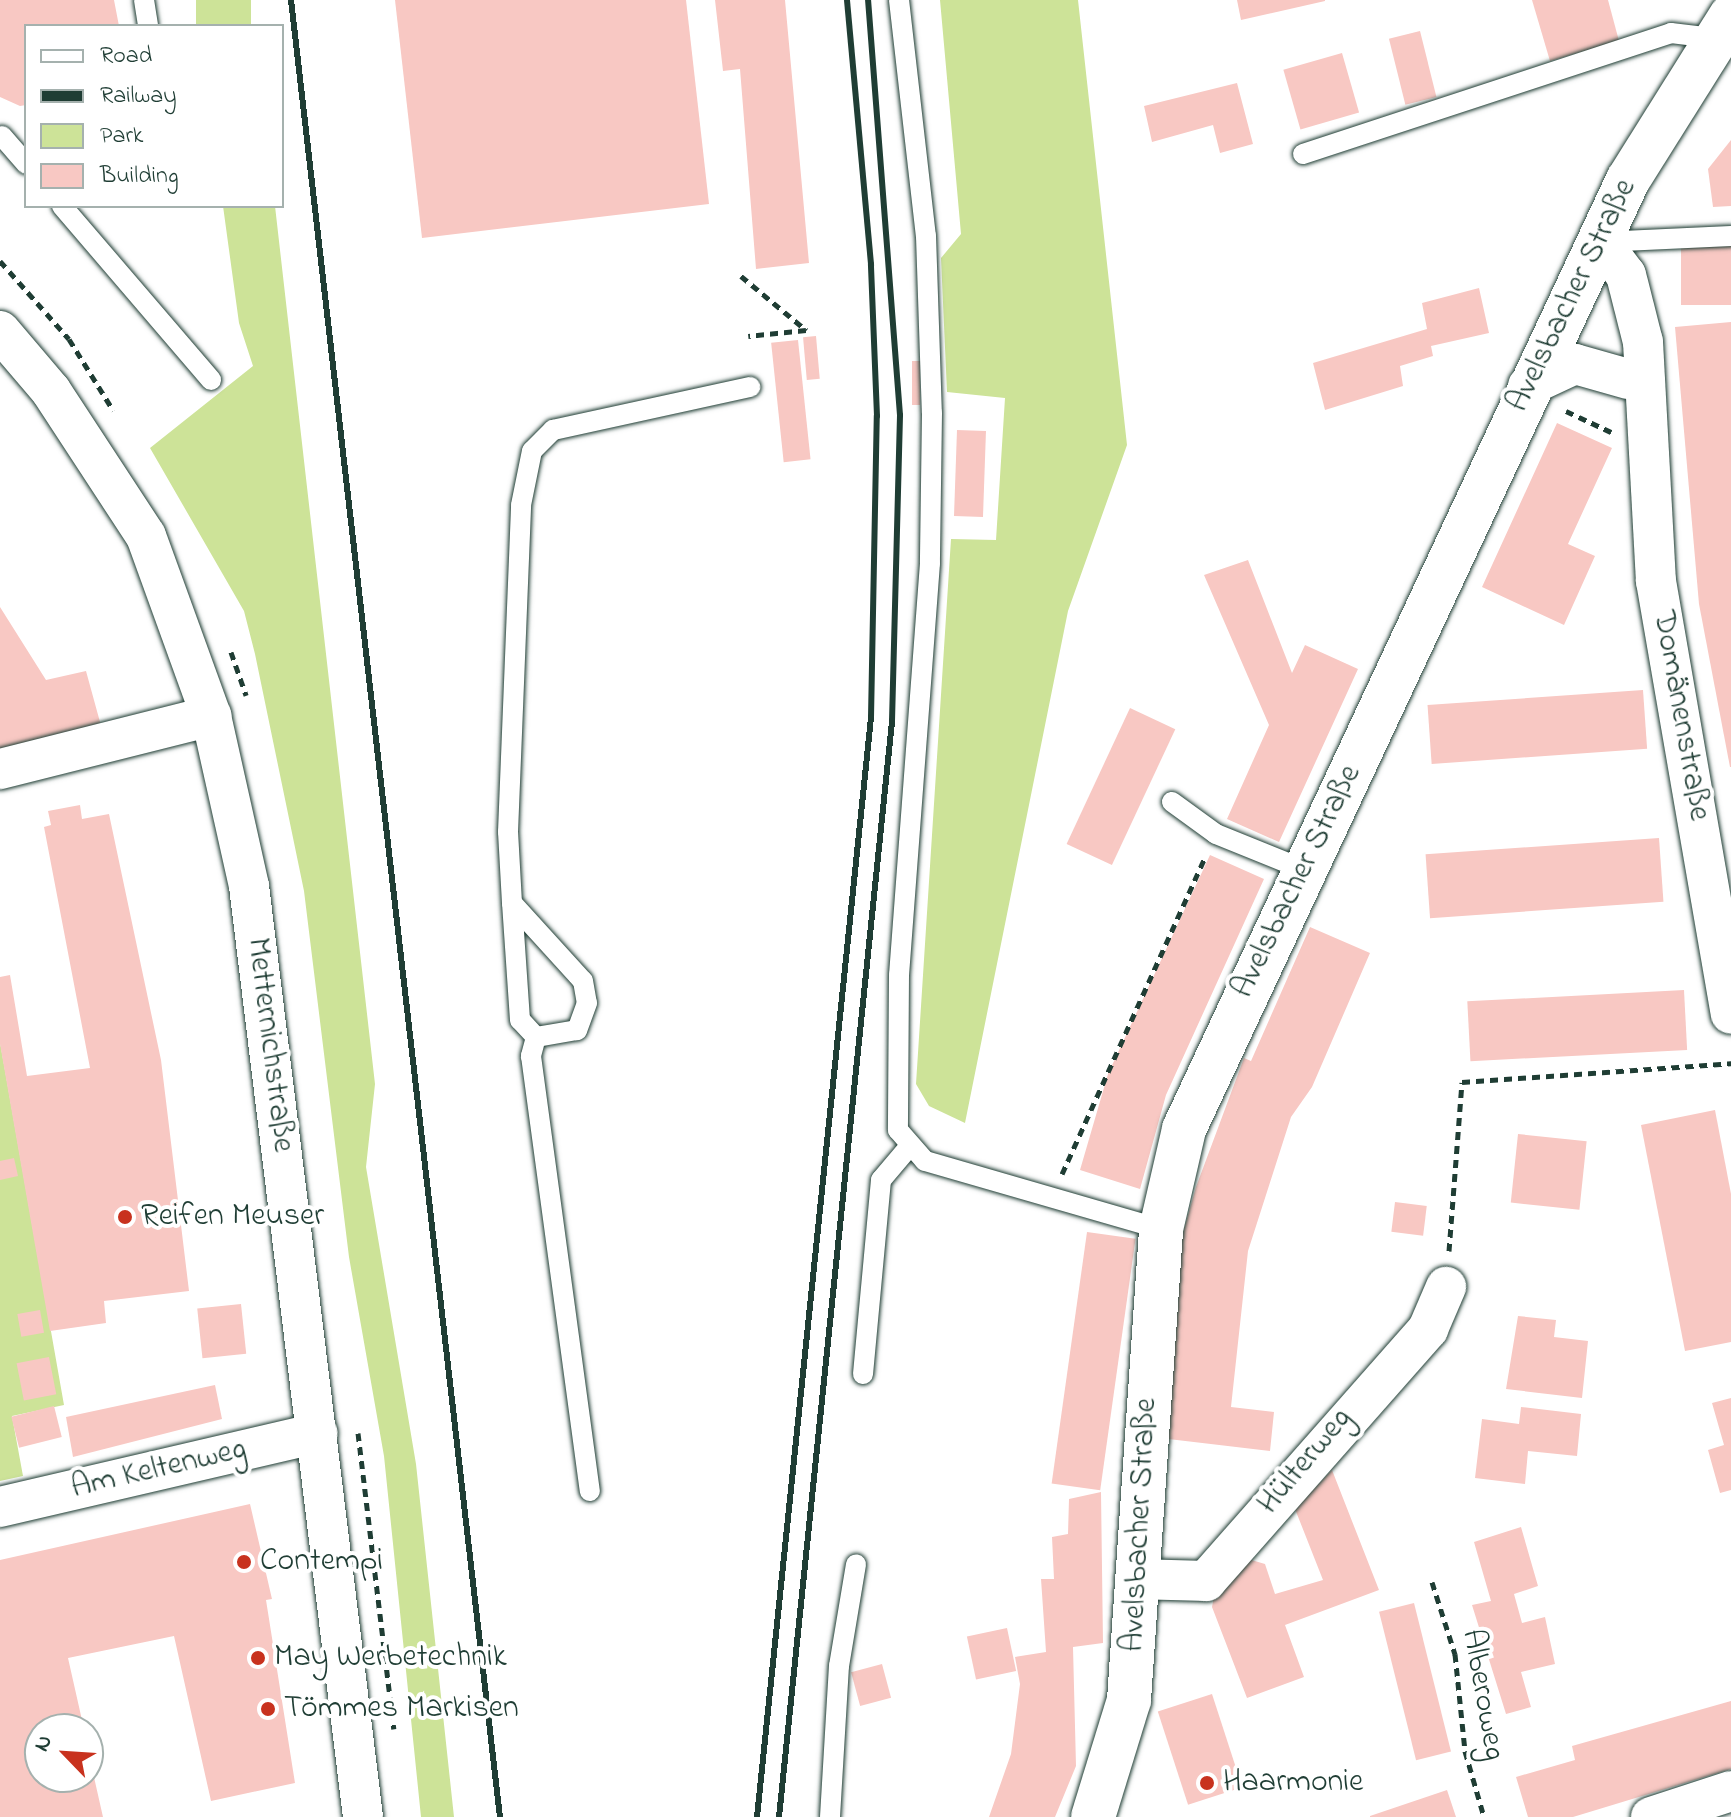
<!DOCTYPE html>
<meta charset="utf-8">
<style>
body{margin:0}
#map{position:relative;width:1731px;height:1817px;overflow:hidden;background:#fff;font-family:"Indie Flower",sans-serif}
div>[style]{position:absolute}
.green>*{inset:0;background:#cde398;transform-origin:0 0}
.building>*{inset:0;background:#f8c8c3;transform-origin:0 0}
.path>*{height:5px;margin-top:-2.5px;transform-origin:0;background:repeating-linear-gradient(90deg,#1f3d34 0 8px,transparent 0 14px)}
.roads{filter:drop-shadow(0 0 2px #1f3d34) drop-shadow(0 0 2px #1f3d34)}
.service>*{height:20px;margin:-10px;padding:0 10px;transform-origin:10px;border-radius:10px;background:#fff}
.minor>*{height:40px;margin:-20px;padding:0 20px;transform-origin:20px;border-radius:20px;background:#fff}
.secondary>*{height:44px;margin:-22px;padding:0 22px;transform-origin:22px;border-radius:22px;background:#fff}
.rail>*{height:6px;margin:-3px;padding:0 3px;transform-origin:3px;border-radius:3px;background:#1f3d34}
.dots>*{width:22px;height:22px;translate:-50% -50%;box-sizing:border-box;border:4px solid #fff;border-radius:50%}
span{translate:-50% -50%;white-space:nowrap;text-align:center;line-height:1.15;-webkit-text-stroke:8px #fff;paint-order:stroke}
.street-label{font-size:32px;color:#1f3d34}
.poi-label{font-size:32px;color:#1f3d34}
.left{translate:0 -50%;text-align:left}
.legend{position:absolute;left:24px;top:24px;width:260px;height:184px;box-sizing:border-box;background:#fff;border:2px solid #a5b1ae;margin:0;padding:10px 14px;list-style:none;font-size:24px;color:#1f3d34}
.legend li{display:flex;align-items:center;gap:16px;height:40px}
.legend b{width:40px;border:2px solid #a5b1ae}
.north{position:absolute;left:24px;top:1713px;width:80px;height:80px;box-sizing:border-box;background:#fff;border:2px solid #a5b1ae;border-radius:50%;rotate:295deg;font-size:22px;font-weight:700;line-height:32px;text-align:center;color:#1f3d34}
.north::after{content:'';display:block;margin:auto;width:28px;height:36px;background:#c8321e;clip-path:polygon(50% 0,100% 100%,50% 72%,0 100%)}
</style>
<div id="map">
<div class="green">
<i style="left:196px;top:0;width:55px;height:26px"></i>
<i style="clip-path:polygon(940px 0,1078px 0,1127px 445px,1068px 611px,965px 1123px,929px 1106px,916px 1084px,951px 539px,996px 540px,1005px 398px,947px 392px,941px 258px,961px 234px)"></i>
<i style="clip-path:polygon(223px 206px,275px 206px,375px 1084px,366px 1167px,416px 1464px,454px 1817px,421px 1817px,384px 1456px,349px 1257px,304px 891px,255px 654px,244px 611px,150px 448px,253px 366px,239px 323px)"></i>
<i style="clip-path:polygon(0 1042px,64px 1405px,12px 1416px,23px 1476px,0 1481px)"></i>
</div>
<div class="building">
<i style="clip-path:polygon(0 0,114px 0,119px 26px,26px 26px,26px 105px,20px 106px,0 97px)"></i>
<i style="clip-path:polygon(395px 0,686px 0,709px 204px,422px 238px)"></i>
<i style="clip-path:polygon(715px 0,785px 0,809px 263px,756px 269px,740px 69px,723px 71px)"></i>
<i style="clip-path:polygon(1237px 0,1325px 0,1325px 1px,1241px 20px)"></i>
<i style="clip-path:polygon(1532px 0,1608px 0,1619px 41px,1550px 61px)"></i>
<i style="left:1420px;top:31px;width:68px;height:32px;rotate:76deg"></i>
<i style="left:1342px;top:53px;width:62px;height:61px;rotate:74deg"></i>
<i style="clip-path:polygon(1237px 83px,1253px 144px,1220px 153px,1213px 125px,1152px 142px,1144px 106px)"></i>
<i style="clip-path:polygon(1731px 140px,1731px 206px,1713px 207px,1708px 169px)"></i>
<i style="left:1731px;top:240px;width:65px;height:50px;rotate:90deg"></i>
<i style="clip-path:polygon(1479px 288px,1489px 333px,1431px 346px,1433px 356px,1400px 366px,1403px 386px,1325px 410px,1313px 363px,1427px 329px,1422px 303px)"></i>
<i style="clip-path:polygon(1731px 322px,1731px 767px,1730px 767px,1699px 604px,1675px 327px)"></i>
<i style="left:816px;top:336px;width:43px;height:13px;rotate:85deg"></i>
<i style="left:798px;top:340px;width:120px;height:27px;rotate:84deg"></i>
<i style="left:912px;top:361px;width:8px;height:44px"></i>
<i style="clip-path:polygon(1557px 423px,1612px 448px,1568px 544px,1595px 556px,1564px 625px,1482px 587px)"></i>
<i style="left:957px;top:430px;width:29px;height:86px;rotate:2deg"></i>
<i style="clip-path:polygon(1248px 560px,1292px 673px,1305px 645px,1358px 669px,1279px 842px,1227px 819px,1269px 725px,1204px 575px)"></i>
<i style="clip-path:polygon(0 607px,46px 680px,86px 671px,103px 733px,0 757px)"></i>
<i style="left:1643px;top:690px;width:59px;height:216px;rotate:86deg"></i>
<i style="left:1130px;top:708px;width:50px;height:150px;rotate:25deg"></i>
<i style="clip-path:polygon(80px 805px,82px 819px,109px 814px,161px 1060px,189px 1291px,104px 1301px,106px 1323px,50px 1331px,0 1044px,0 977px,10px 975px,27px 1076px,90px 1068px,44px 827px,51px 825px,48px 811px)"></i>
<i style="left:1659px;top:838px;width:64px;height:234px;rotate:86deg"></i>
<i style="clip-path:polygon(1210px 855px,1264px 879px,1166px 1095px,1140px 1189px,1080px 1170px,1108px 1074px)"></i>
<i style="clip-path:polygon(1310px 927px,1370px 953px,1312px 1087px,1291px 1117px,1248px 1251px,1231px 1407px,1274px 1412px,1270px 1451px,1160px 1438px,1182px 1236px,1196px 1187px,1244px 1058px,1251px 1061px)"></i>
<i style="left:1684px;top:990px;width:60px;height:217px;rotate:87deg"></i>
<i style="clip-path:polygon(1715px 1110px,1731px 1194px,1731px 1342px,1685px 1351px,1641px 1125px)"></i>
<i style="left:1518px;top:1134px;width:69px;height:69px;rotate:6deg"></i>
<i style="clip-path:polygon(14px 1158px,18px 1176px,0 1180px,0 1161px)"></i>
<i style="left:1395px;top:1202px;width:32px;height:30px;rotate:7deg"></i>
<i style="left:1087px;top:1232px;width:49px;height:254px;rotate:8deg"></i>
<i style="left:241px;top:1304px;width:50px;height:44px;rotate:84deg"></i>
<i style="left:40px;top:1310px;width:23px;height:23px;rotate:80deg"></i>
<i style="clip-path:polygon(1518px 1316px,1556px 1320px,1554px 1337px,1588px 1341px,1582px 1398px,1506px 1389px)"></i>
<i style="left:49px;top:1357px;width:38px;height:33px;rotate:79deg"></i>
<i style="clip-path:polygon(215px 1385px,222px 1419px,73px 1457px,66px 1417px)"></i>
<i style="clip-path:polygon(1731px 1398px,1731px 1490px,1720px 1493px,1708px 1450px,1724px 1445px,1712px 1403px)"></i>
<i style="left:54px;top:1406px;width:32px;height:44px;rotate:76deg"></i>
<i style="clip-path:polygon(1521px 1407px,1581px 1414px,1577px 1456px,1528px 1451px,1525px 1484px,1475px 1478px,1482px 1419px,1519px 1424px)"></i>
<i style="clip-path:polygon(1332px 1470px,1379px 1590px,1285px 1625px,1304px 1677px,1247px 1698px,1212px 1607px,1215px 1591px,1248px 1559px,1265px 1564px,1275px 1594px,1323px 1580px,1295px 1509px)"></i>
<i style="clip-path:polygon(1101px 1492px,1103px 1643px,1073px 1647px,1076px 1766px,1055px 1817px,989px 1817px,1011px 1754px,1020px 1684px,1015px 1657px,1046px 1652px,1041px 1579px,1054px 1579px,1052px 1537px,1068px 1534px,1069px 1499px)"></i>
<i style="clip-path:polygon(250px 1504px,272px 1599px,266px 1600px,295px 1783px,211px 1801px,174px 1636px,68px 1658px,84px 1729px,40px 1729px,40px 1777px,88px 1777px,89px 1755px,103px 1817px,0 1817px,0 1560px)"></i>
<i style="clip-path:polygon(1521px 1527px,1538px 1586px,1514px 1594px,1522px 1623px,1545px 1617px,1555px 1664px,1521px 1672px,1531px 1707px,1506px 1714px,1472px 1605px,1491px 1601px,1474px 1542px)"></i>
<i style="left:1414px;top:1603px;width:153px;height:36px;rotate:76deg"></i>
<i style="left:1007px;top:1628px;width:44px;height:41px;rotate:78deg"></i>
<i style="left:882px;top:1664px;width:35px;height:32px;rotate:75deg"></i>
<i style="left:1212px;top:1694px;width:98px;height:57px;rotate:72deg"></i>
<i style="clip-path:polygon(1731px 1701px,1731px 1769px,1573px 1817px,1528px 1817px,1516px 1777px,1575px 1760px,1572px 1746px)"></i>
<i style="clip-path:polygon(1447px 1790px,1456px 1817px,1370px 1817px,1370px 1816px)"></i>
</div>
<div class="path">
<i style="left:0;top:261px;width:104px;rotate:48.5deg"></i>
<i style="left:69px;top:339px;width:84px;rotate:58.2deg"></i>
<i style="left:741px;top:276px;width:85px;rotate:39.7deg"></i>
<i style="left:806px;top:330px;width:58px;rotate:174.1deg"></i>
<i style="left:1566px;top:411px;width:50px;rotate:25deg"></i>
<i style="left:231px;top:652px;width:46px;rotate:70.8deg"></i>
<i style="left:1062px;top:1174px;width:346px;rotate:-65.7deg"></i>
<i style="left:1449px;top:1251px;width:169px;rotate:-85.6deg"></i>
<i style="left:1462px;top:1082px;width:270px;rotate:-4deg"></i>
<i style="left:358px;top:1433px;width:298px;rotate:83.1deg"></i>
<i style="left:1432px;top:1582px;width:76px;rotate:72.3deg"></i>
<i style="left:1455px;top:1654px;width:98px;rotate:84.1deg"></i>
<i style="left:1465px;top:1751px;width:69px;rotate:73.9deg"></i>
</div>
<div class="roads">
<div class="service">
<i style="left:144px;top:0;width:26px;rotate:81deg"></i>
<i style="left:899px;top:0;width:238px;rotate:83.5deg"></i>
<i style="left:926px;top:236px;width:177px;rotate:88.1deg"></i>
<i style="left:932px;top:413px;width:150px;rotate:90.8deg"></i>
<i style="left:930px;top:563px;width:413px;rotate:94.3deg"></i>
<i style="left:899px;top:975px;width:155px;rotate:90.4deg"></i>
<i style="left:898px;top:1130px;width:41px;rotate:48.9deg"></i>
<i style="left:925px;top:1161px;width:246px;rotate:16.1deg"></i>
<i style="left:2px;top:136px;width:37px;rotate:49deg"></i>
<i style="left:1303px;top:154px;width:387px;rotate:-18.2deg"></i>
<i style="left:1671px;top:33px;width:42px;rotate:6.8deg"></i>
<i style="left:62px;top:206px;width:229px;rotate:49.4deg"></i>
<i style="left:1601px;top:242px;width:130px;rotate:-2.6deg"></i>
<i style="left:1172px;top:802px;width:54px;rotate:36deg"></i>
<i style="left:1216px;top:834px;width:96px;rotate:22deg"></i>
<i style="left:512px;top:903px;width:105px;rotate:47.7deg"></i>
<i style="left:583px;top:981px;width:22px;rotate:80deg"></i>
<i style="left:587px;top:1003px;width:29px;rotate:110deg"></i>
<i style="left:577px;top:1030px;width:42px;rotate:170.3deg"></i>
<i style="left:536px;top:1037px;width:23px;rotate:-133deg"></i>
<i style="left:520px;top:1020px;width:117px;rotate:-93.9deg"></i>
<i style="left:512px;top:903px;width:71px;rotate:-93.2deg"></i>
<i style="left:508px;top:832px;width:327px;rotate:-87.7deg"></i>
<i style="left:521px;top:505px;width:55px;rotate:-78.5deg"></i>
<i style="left:532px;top:451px;width:30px;rotate:-45deg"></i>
<i style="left:553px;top:430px;width:202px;rotate:-12.3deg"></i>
<i style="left:536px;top:1037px;width:20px;rotate:105deg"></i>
<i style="left:531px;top:1056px;width:439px;rotate:82.3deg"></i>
<i style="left:863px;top:1374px;width:195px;rotate:-84.7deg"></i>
<i style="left:881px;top:1180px;width:42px;rotate:-49.8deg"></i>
<i style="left:830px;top:1817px;width:151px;rotate:-86.6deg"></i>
<i style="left:839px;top:1666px;width:103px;rotate:-80.5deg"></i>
</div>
<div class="minor">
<i style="left:1601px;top:242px;width:41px;rotate:52.9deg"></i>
<i style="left:1626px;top:275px;width:69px;rotate:75.8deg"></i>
<i style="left:1643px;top:342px;width:239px;rotate:86.9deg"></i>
<i style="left:1656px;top:581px;width:439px;rotate:80.2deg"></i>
<i style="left:0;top:331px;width:79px;rotate:49.6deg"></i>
<i style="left:51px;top:391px;width:173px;rotate:56.8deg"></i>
<i style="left:146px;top:536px;width:191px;rotate:70.1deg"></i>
<i style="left:211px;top:716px;width:174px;rotate:77.4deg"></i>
<i style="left:249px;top:886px;width:938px;rotate:83.02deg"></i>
<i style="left:1528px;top:386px;width:52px;rotate:-25.1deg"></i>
<i style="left:1575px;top:364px;width:55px;rotate:15.8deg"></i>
<i style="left:0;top:769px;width:218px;rotate:-14.1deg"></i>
<i style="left:0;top:1507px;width:326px;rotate:-13.1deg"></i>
<i style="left:1136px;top:1579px;width:70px;rotate:1.6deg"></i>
<i style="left:1206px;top:1581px;width:336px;rotate:-48.6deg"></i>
<i style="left:1428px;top:1329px;width:46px;rotate:-66.8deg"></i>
<i style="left:1651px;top:1817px;width:84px;rotate:-18deg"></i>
</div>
<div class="secondary">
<i style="left:1093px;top:1817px;width:122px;rotate:-72.9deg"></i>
<i style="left:1129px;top:1700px;width:472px;rotate:-86.1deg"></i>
<i style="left:1161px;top:1229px;width:103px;rotate:-77deg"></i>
<i style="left:1184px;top:1129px;width:1048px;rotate:-64.93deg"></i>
<i style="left:1628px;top:180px;width:194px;rotate:-57.9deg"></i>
</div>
</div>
<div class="rail">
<i style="left:291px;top:0;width:1829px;rotate:83.44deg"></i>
<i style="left:757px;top:1817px;width:1106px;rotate:-84.08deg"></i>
<i style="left:871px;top:717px;width:301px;rotate:-88.9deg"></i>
<i style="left:877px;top:416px;width:152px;rotate:-92.3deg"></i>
<i style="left:871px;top:264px;width:265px;rotate:-95.2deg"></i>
<i style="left:779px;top:1817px;width:1102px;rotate:-84.11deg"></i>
<i style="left:892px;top:721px;width:306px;rotate:-88.5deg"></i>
<i style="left:900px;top:415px;width:416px;rotate:-94.4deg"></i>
</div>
<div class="dots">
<i style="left:125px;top:1217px;background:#c8321e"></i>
<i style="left:244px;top:1562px;background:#c8321e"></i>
<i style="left:258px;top:1658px;background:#c8321e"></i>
<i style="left:268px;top:1709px;background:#c8321e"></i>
<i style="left:1207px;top:1783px;background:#c8321e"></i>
</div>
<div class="street-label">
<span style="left:1573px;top:296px;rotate:-64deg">Avelsbacher Straße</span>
<span style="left:1680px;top:716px;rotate:80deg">Domänenstraße</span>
<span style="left:1298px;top:882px;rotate:-64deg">Avelsbacher Straße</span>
<span style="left:269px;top:1045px;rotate:83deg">Metternichstraße</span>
<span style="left:1306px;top:1462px;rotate:-50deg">Hülterweg</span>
<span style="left:159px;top:1470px;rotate:-13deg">Am Keltenweg</span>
<span style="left:1141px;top:1525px;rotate:-87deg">Avelsbacher Straße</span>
<span style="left:1482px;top:1695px;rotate:80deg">Alberoweg</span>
</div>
<div class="poi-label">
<span class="left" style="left:141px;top:1217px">Reifen Meuser</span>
<span class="left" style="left:260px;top:1562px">Contempi</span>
<span class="left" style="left:274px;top:1658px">May Werbetechnik</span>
<span class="left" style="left:284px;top:1709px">Tömmes Markisen</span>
<span class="left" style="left:1223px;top:1783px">Haarmonie</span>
</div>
<ul class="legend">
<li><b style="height:10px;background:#fff"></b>Road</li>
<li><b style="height:10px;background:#1f3d34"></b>Railway</li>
<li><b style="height:22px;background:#cde398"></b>Park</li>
<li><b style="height:22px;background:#f8c8c3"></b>Building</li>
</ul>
<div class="north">N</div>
</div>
